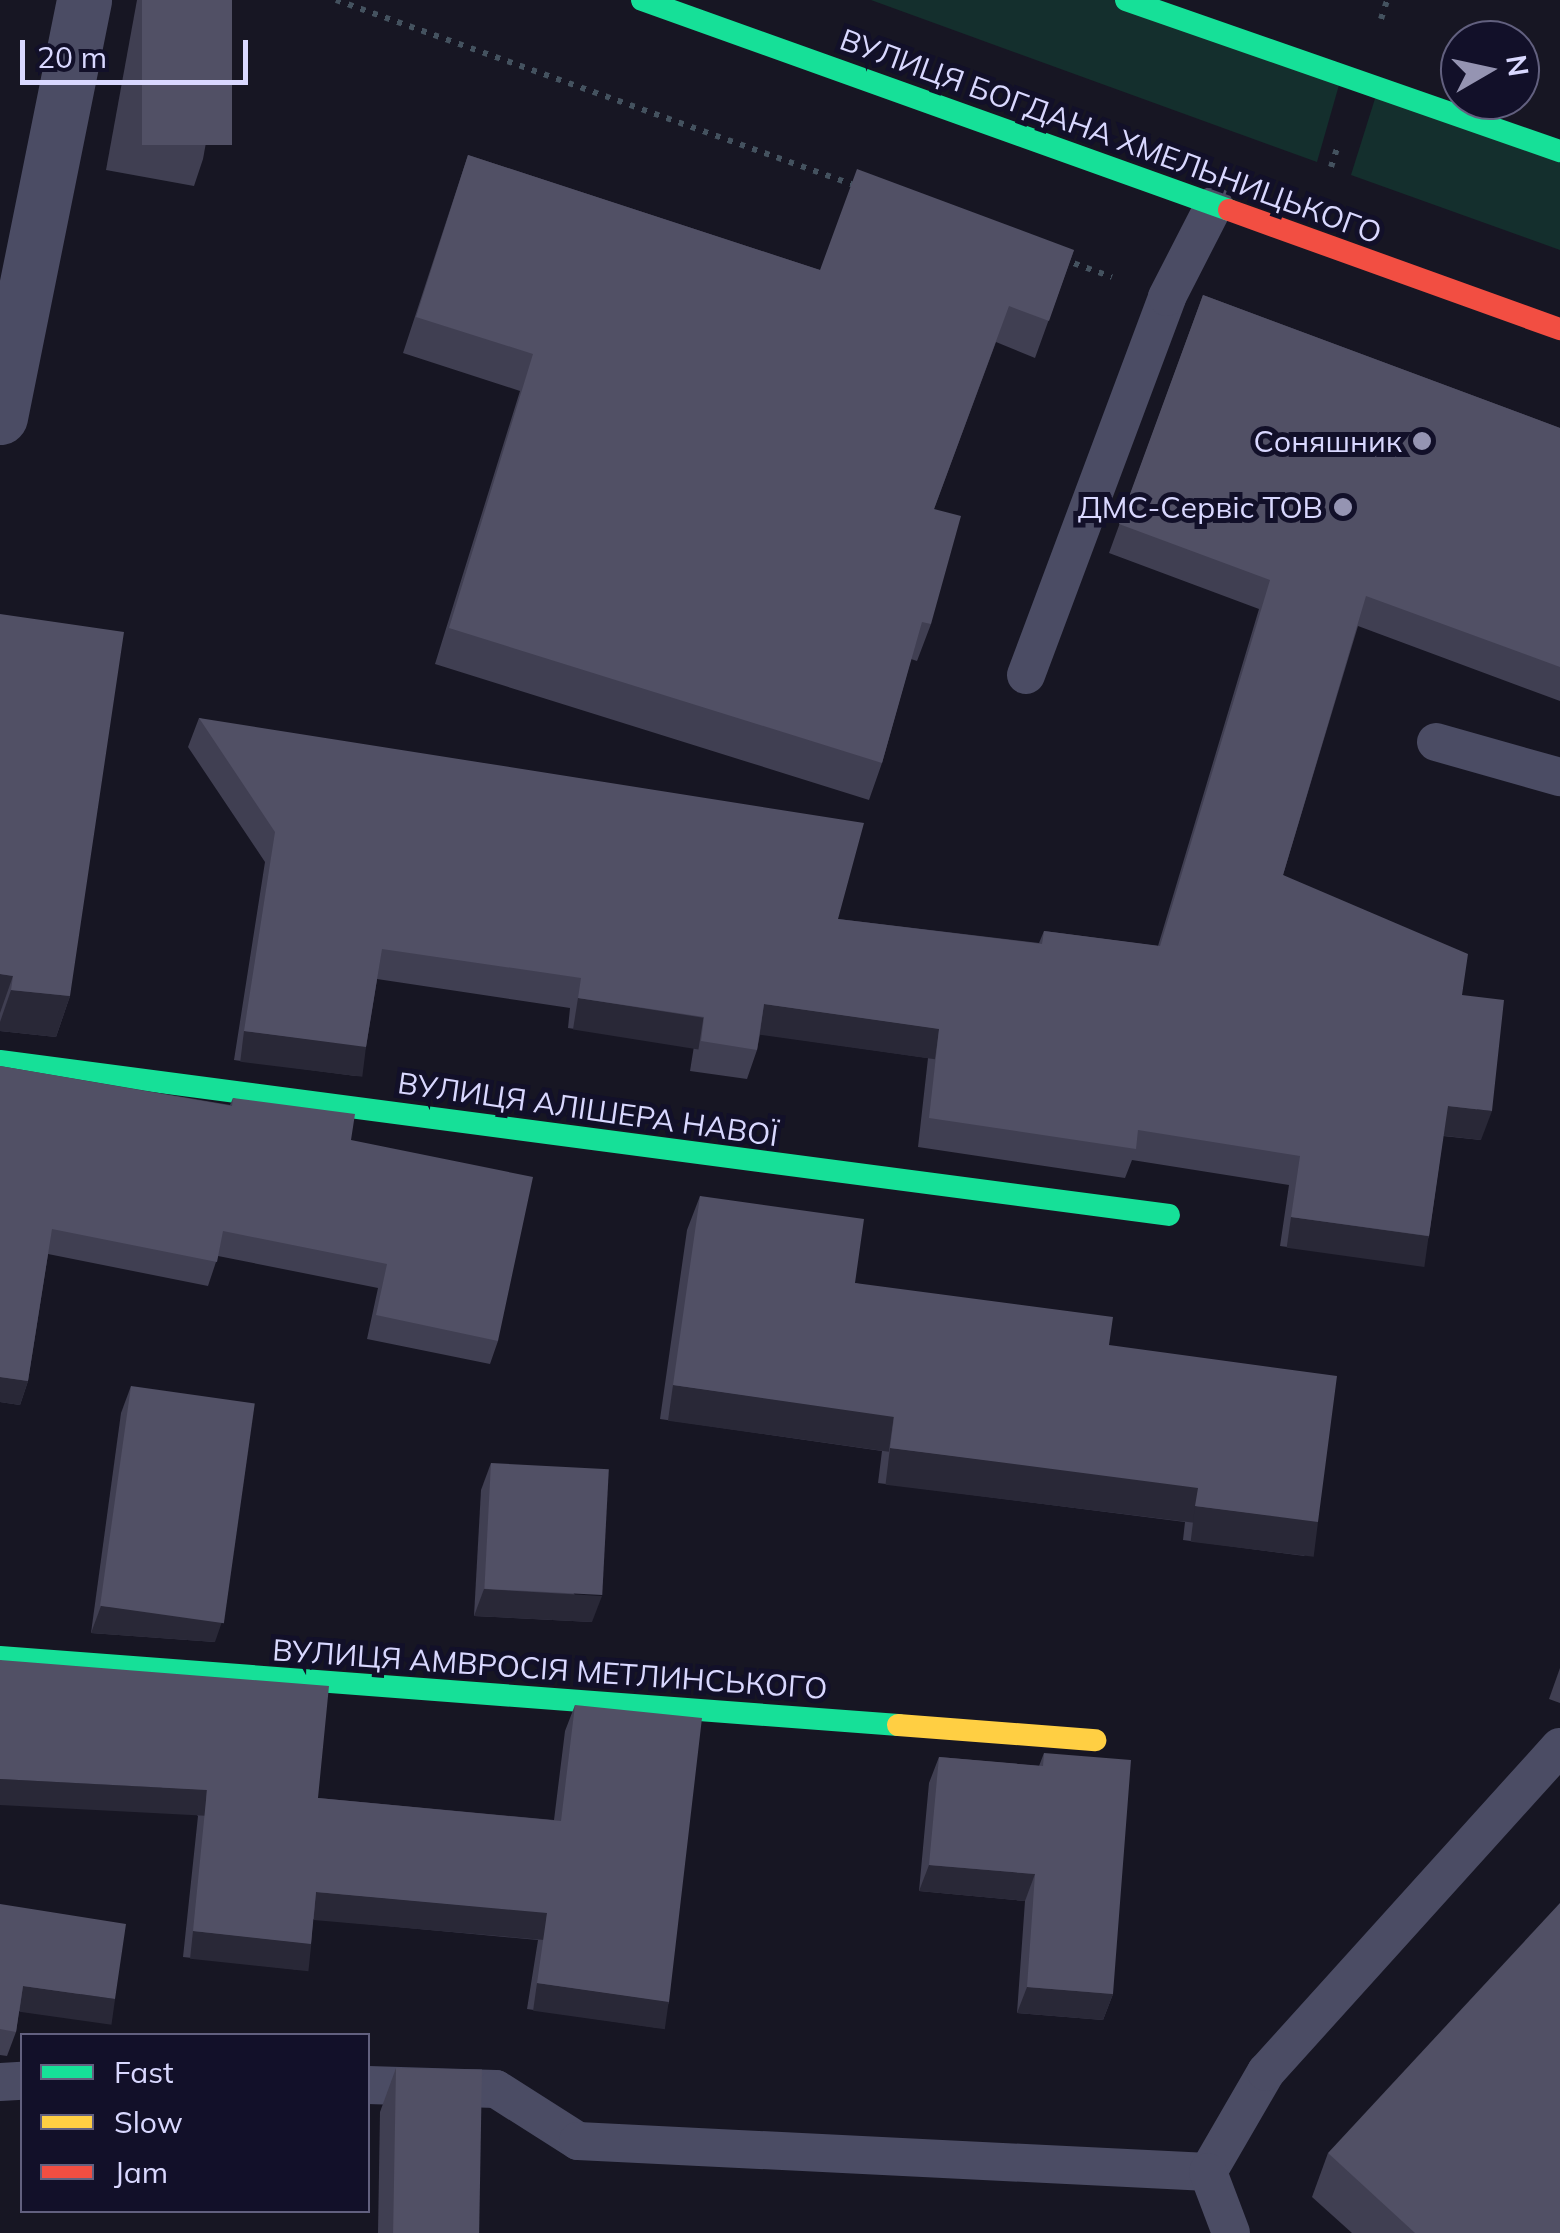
<!DOCTYPE html>
<meta charset="utf-8">
<style>
body{margin:0}
#map{position:relative;width:1560px;height:2233px;overflow:hidden;background:#171623;font-family:Mulish,sans-serif}
div>[style]{position:absolute}
.green>*{inset:0;background:#142f2d}
.path>*{height:6px;margin-top:-3px;transform-origin:0;background:repeating-linear-gradient(90deg,#44525f 0 5px,transparent 0 13px)}
.lane>*{height:38px;margin:-19px;padding:0 19px;transform-origin:19px;border-radius:19px;background:#4b4c64}
.street>*{height:55px;margin:-27.5px;padding:0 27.5px;transform-origin:27.5px;border-radius:27.5px;background:#4b4c64}
.fast>*{height:22px;margin:-11px;padding:0 11px;transform-origin:11px;border-radius:11px;background:#16e098}
.slow>*{height:22px;margin:-11px;padding:0 11px;transform-origin:11px;border-radius:11px;background:#ffcf43}
.jam>*{height:22px;margin:-11px;padding:0 11px;transform-origin:11px;border-radius:11px;background:#f24e42}
.wall>*{inset:0;background:#403f52}
.shaded-wall>*{inset:0;background:#292837;transform-origin:0 0}
.building>*{inset:0;background:#515065;transform-origin:0 0}
.dots>*{width:28px;height:28px;translate:-50% -50%;box-sizing:border-box;border:5px solid #121029;border-radius:50%}
span{translate:-50% -50%;white-space:nowrap;text-align:center;line-height:1.15;-webkit-text-stroke:10px #121029;paint-order:stroke}
.street-label{font-size:30px;color:#d9d8ff}
.poi-label{font-size:30px;color:#d9d8ff}
.right{translate:-100% -50%;text-align:right}
.legend{position:absolute;left:20px;top:2033px;width:350px;height:180px;box-sizing:border-box;background:#121029;border:2px solid #62607f;margin:0;padding:12px 18px;list-style:none;font-size:30px;color:#d9d8ff}
.legend li{display:flex;align-items:center;gap:20px;height:50px}
.legend b{width:50px;border:2px solid #62607f}
.north{position:absolute;left:1440px;top:20px;width:100px;height:100px;box-sizing:border-box;background:#121029;border:2px solid #62607f;border-radius:50%;rotate:81deg;font-size:28px;font-weight:700;line-height:40px;text-align:center;color:#d9d8ff}
.north::after{content:'';display:block;margin:auto;width:35px;height:45px;background:#9594b2;clip-path:polygon(50% 0,100% 100%,50% 72%,0 100%)}
.scale{position:absolute;left:20px;top:40px;width:228px;height:45px;box-sizing:border-box;border:5px solid #d9d8ff;border-top:0;padding-left:12px;font-size:30px;line-height:35px;white-space:nowrap;color:#d9d8ff;-webkit-text-stroke:8px #121029;paint-order:stroke}
</style>
<div id="map">
<div class="green">
<i style="clip-path:polygon(871px 0,1126px 0,1341px 78px,1317px 162px)"></i>
<i style="clip-path:polygon(1378px 89px,1560px 151px,1560px 250px,1351px 175px)"></i>
</div>
<div class="path">
<i style="left:336px;top:0;width:553px;rotate:19.65deg"></i>
<i style="left:1381px;top:19px;width:20px;rotate:-72deg"></i>
<i style="left:1331px;top:167px;width:23px;rotate:-72deg"></i>
<i style="left:1062px;top:259px;width:53px;rotate:19.8deg"></i>
</div>
<div class="lane">
<i style="left:1026px;top:675px;width:403px;rotate:-69.5deg"></i>
<i style="left:1167px;top:297px;width:103px;rotate:-62.9deg"></i>
<i style="left:1436px;top:742px;width:129px;rotate:15.8deg"></i>
<i style="left:0;top:2082px;width:22px;rotate:-3deg"></i>
<i style="left:368px;top:2085px;width:128px;rotate:1.8deg"></i>
<i style="left:496px;top:2089px;width:97px;rotate:32.4deg"></i>
<i style="left:578px;top:2141px;width:631px;rotate:2.82deg"></i>
<i style="left:1208px;top:2172px;width:116px;rotate:-59.9deg"></i>
<i style="left:1266px;top:2072px;width:438px;rotate:-47.9deg"></i>
<i style="left:1208px;top:2172px;width:65px;rotate:69.3deg"></i>
</div>
<div class="street">
<i style="left:0;top:417px;width:425px;rotate:-78.6deg"></i>
</div>
<div class="fast">
<i style="left:642px;top:0;width:623px;rotate:19.68deg"></i>
<i style="left:1126px;top:0;width:460px;rotate:19.2deg"></i>
<i style="left:0;top:1061px;width:1179px;rotate:7.5deg"></i>
<i style="left:0;top:1657px;width:901px;rotate:4.33deg"></i>
</div>
<div class="slow">
<i style="left:898px;top:1725px;width:198px;rotate:4.4deg"></i>
</div>
<div class="jam">
<i style="left:1229px;top:210px;width:352px;rotate:19.8deg"></i>
</div>
<div class="wall">
<i style="clip-path:polygon(137px 0,232px 0,203px 159px,194px 186px,106px 170px)"></i>
<i style="clip-path:polygon(468px 155px,820px 270px,1074px 250px,1035px 358px,996px 342px,934px 509px,931px 624px,917px 661px,911px 659px,882px 763px,869px 800px,435px 664px,520px 391px,403px 353px)"></i>
<i style="clip-path:polygon(1203px 295px,1560px 428px,1560px 701px,1358px 626px,1283px 875px,1462px 995px,1481px 1140px,1443px 1136px,1429px 1236px,1418px 1265px,1280px 1246px,1289px 1185px,1132px 1160px,1125px 1178px,918px 1147px,928px 1058px,760px 1034px,757px 1050px,747px 1079px,690px 1071px,694px 1046px,568px 1028px,570px 1008px,377px 979px,366px 1047px,356px 1076px,234px 1060px,265px 862px,188px 747px,199px 718px,838px 919px,1039px 943px,1044px 931px,1158px 946px,1259px 609px,1109px 553px)"></i>
<i style="clip-path:polygon(0 614px,70px 996px,56px 1037px,0 1031px)"></i>
<i style="clip-path:polygon(0 1066px,230px 1105px,233px 1098px,351px 1140px,498px 1341px,490px 1364px,367px 1339px,378px 1288px,218px 1256px,208px 1286px,48px 1254px,28px 1381px,20px 1405px,0 1402px)"></i>
<i style="clip-path:polygon(700px 1196px,855px 1283px,1109px 1345px,1305px 1556px,1183px 1540px,1185px 1522px,878px 1483px,882px 1451px,660px 1419px,687px 1230px)"></i>
<i style="clip-path:polygon(131px 1386px,215px 1642px,91px 1633px,121px 1413px)"></i>
<i style="clip-path:polygon(491px 1463px,592px 1622px,474px 1616px,481px 1490px)"></i>
<i style="clip-path:polygon(0 1660px,318px 1798px,554px 1820px,565px 1731px,575px 1705px,669px 2002px,659px 2028px,527px 2009px,538px 1940px,313px 1919px,311px 1944px,301px 1970px,183px 1957px,198px 1816px)"></i>
<i style="clip-path:polygon(1560px 1668px,1560px 1703px,1549px 1699px)"></i>
<i style="clip-path:polygon(1044px 1753px,1113px 1994px,1103px 2020px,1017px 2013px,1025px 1901px,919px 1891px,929px 1783px,939px 1757px,1039px 1766px)"></i>
<i style="clip-path:polygon(0 1904px,106px 2023px,19px 2011px,16px 2032px,7px 2056px,0 2055px)"></i>
<i style="clip-path:polygon(396px 2068px,478px 2233px,378px 2233px,380px 2112px)"></i>
<i style="clip-path:polygon(1328px 2153px,1560px 2233px,1352px 2233px,1312px 2197px)"></i>
</div>
<div class="shaded-wall">
<i style="clip-path:polygon(0 974px,13px 976px,0 1013px)"></i>
<i style="clip-path:polygon(11px 990px,70px 996px,56px 1037px,0 1031px,0 1022px)"></i>
<i style="left:578px;top:998px;width:127px;height:32px;rotate:9deg"></i>
<i style="left:764px;top:1004px;width:177px;height:31px;rotate:8deg"></i>
<i style="left:244px;top:1031px;width:123px;height:31px;rotate:7deg"></i>
<i style="clip-path:polygon(1448px 1106px,1492px 1111px,1481px 1140px,1437px 1135px)"></i>
<i style="left:1291px;top:1217px;width:139px;height:31px;rotate:8deg"></i>
<i style="clip-path:polygon(0 1377px,28px 1381px,20px 1405px,0 1402px)"></i>
<i style="left:673px;top:1385px;width:223px;height:36px;rotate:8deg"></i>
<i style="left:890px;top:1448px;width:311px;height:37px;rotate:7deg"></i>
<i style="left:1195px;top:1506px;width:124px;height:36px;rotate:7deg"></i>
<i style="clip-path:polygon(484px 1589px,602px 1596px,592px 1622px,474px 1616px)"></i>
<i style="clip-path:polygon(101px 1606px,224px 1616px,215px 1642px,91px 1633px)"></i>
<i style="left:0;top:1779px;width:207px;height:26px;rotate:3deg"></i>
<i style="clip-path:polygon(929px 1865px,1035px 1874px,1025px 1901px,919px 1891px)"></i>
<i style="left:316px;top:1892px;width:232px;height:28px;rotate:5deg"></i>
<i style="left:193px;top:1931px;width:119px;height:28px;rotate:6deg"></i>
<i style="left:537px;top:1983px;width:133px;height:28px;rotate:8deg"></i>
<i style="left:23px;top:1986px;width:93px;height:26px;rotate:8deg"></i>
<i style="clip-path:polygon(1027px 1987px,1113px 1994px,1103px 2020px,1017px 2013px)"></i>
</div>
<div class="building">
<i style="left:142px;top:0;width:90px;height:145px"></i>
<i style="clip-path:polygon(468px 155px,820px 270px,857px 169px,1074px 250px,1049px 321px,1009px 306px,934px 509px,961px 516px,931px 624px,922px 622px,882px 763px,449px 628px,533px 354px,416px 317px)"></i>
<i style="clip-path:polygon(1203px 295px,1560px 428px,1560px 667px,1366px 596px,1283px 875px,1468px 954px,1462px 995px,1504px 1000px,1492px 1111px,1448px 1106px,1429px 1236px,1291px 1217px,1300px 1156px,1138px 1130px,1136px 1149px,929px 1118px,939px 1029px,764px 1004px,757px 1050px,701px 1041px,704px 1017px,578px 998px,581px 978px,382px 949px,366px 1047px,244px 1031px,275px 832px,199px 718px,864px 823px,838px 919px,1042px 944px,1044px 931px,1160px 946px,1270px 580px,1119px 524px)"></i>
<i style="clip-path:polygon(0 614px,124px 632px,70px 996px,11px 990px,13px 976px,0 974px)"></i>
<i style="clip-path:polygon(0 1066px,232px 1106px,233px 1098px,355px 1114px,351px 1140px,533px 1177px,498px 1341px,376px 1315px,387px 1264px,223px 1231px,217px 1262px,52px 1229px,28px 1381px,0 1377px)"></i>
<i style="clip-path:polygon(700px 1196px,864px 1219px,855px 1283px,1113px 1317px,1109px 1345px,1337px 1376px,1318px 1522px,1195px 1506px,1198px 1488px,890px 1448px,894px 1417px,673px 1385px)"></i>
<i style="left:131px;top:1386px;width:125px;height:222px;rotate:8deg"></i>
<i style="left:491px;top:1463px;width:118px;height:126px;rotate:3deg"></i>
<i style="clip-path:polygon(0 1660px,329px 1686px,318px 1798px,561px 1821px,575px 1705px,702px 1718px,669px 2002px,537px 1983px,547px 1913px,316px 1892px,311px 1944px,193px 1931px,207px 1790px,0 1779px)"></i>
<i style="clip-path:polygon(1044px 1753px,1131px 1760px,1113px 1994px,1027px 1987px,1035px 1874px,929px 1865px,939px 1757px,1043px 1766px)"></i>
<i style="clip-path:polygon(1560px 1903px,1560px 2233px,1415px 2233px,1328px 2153px)"></i>
<i style="clip-path:polygon(0 1904px,126px 1924px,115px 1999px,23px 1986px,16px 2032px,0 2029px)"></i>
<i style="left:396px;top:2068px;width:86px;height:165px;rotate:1deg"></i>
</div>
<div class="dots">
<i style="left:1422px;top:441px;background:#9594b2"></i>
<i style="left:1343px;top:507px;background:#9594b2"></i>
</div>
<div class="street-label">
<span style="left:1111px;top:136px;rotate:20deg">ВУЛИЦЯ БОГДАНА ХМЕЛЬНИЦЬКОГО</span>
<span style="left:588px;top:1109px;rotate:8deg">ВУЛИЦЯ АЛІШЕРА НАВОЇ</span>
<span style="left:550px;top:1669px;rotate:4deg">ВУЛИЦЯ АМВРОСІЯ МЕТЛИНСЬКОГО</span>
</div>
<div class="poi-label">
<span class="right" style="left:1402px;top:441px">Соняшник</span>
<span class="right" style="left:1323px;top:507px">ДМС-Сервіс ТОВ</span>
</div>
<ul class="legend">
<li><b style="height:12px;background:#16e098"></b>Fast</li>
<li><b style="height:12px;background:#ffcf43"></b>Slow</li>
<li><b style="height:12px;background:#f24e42"></b>Jam</li>
</ul>
<div class="north">N</div>
<div class="scale">20 m</div>
</div>
